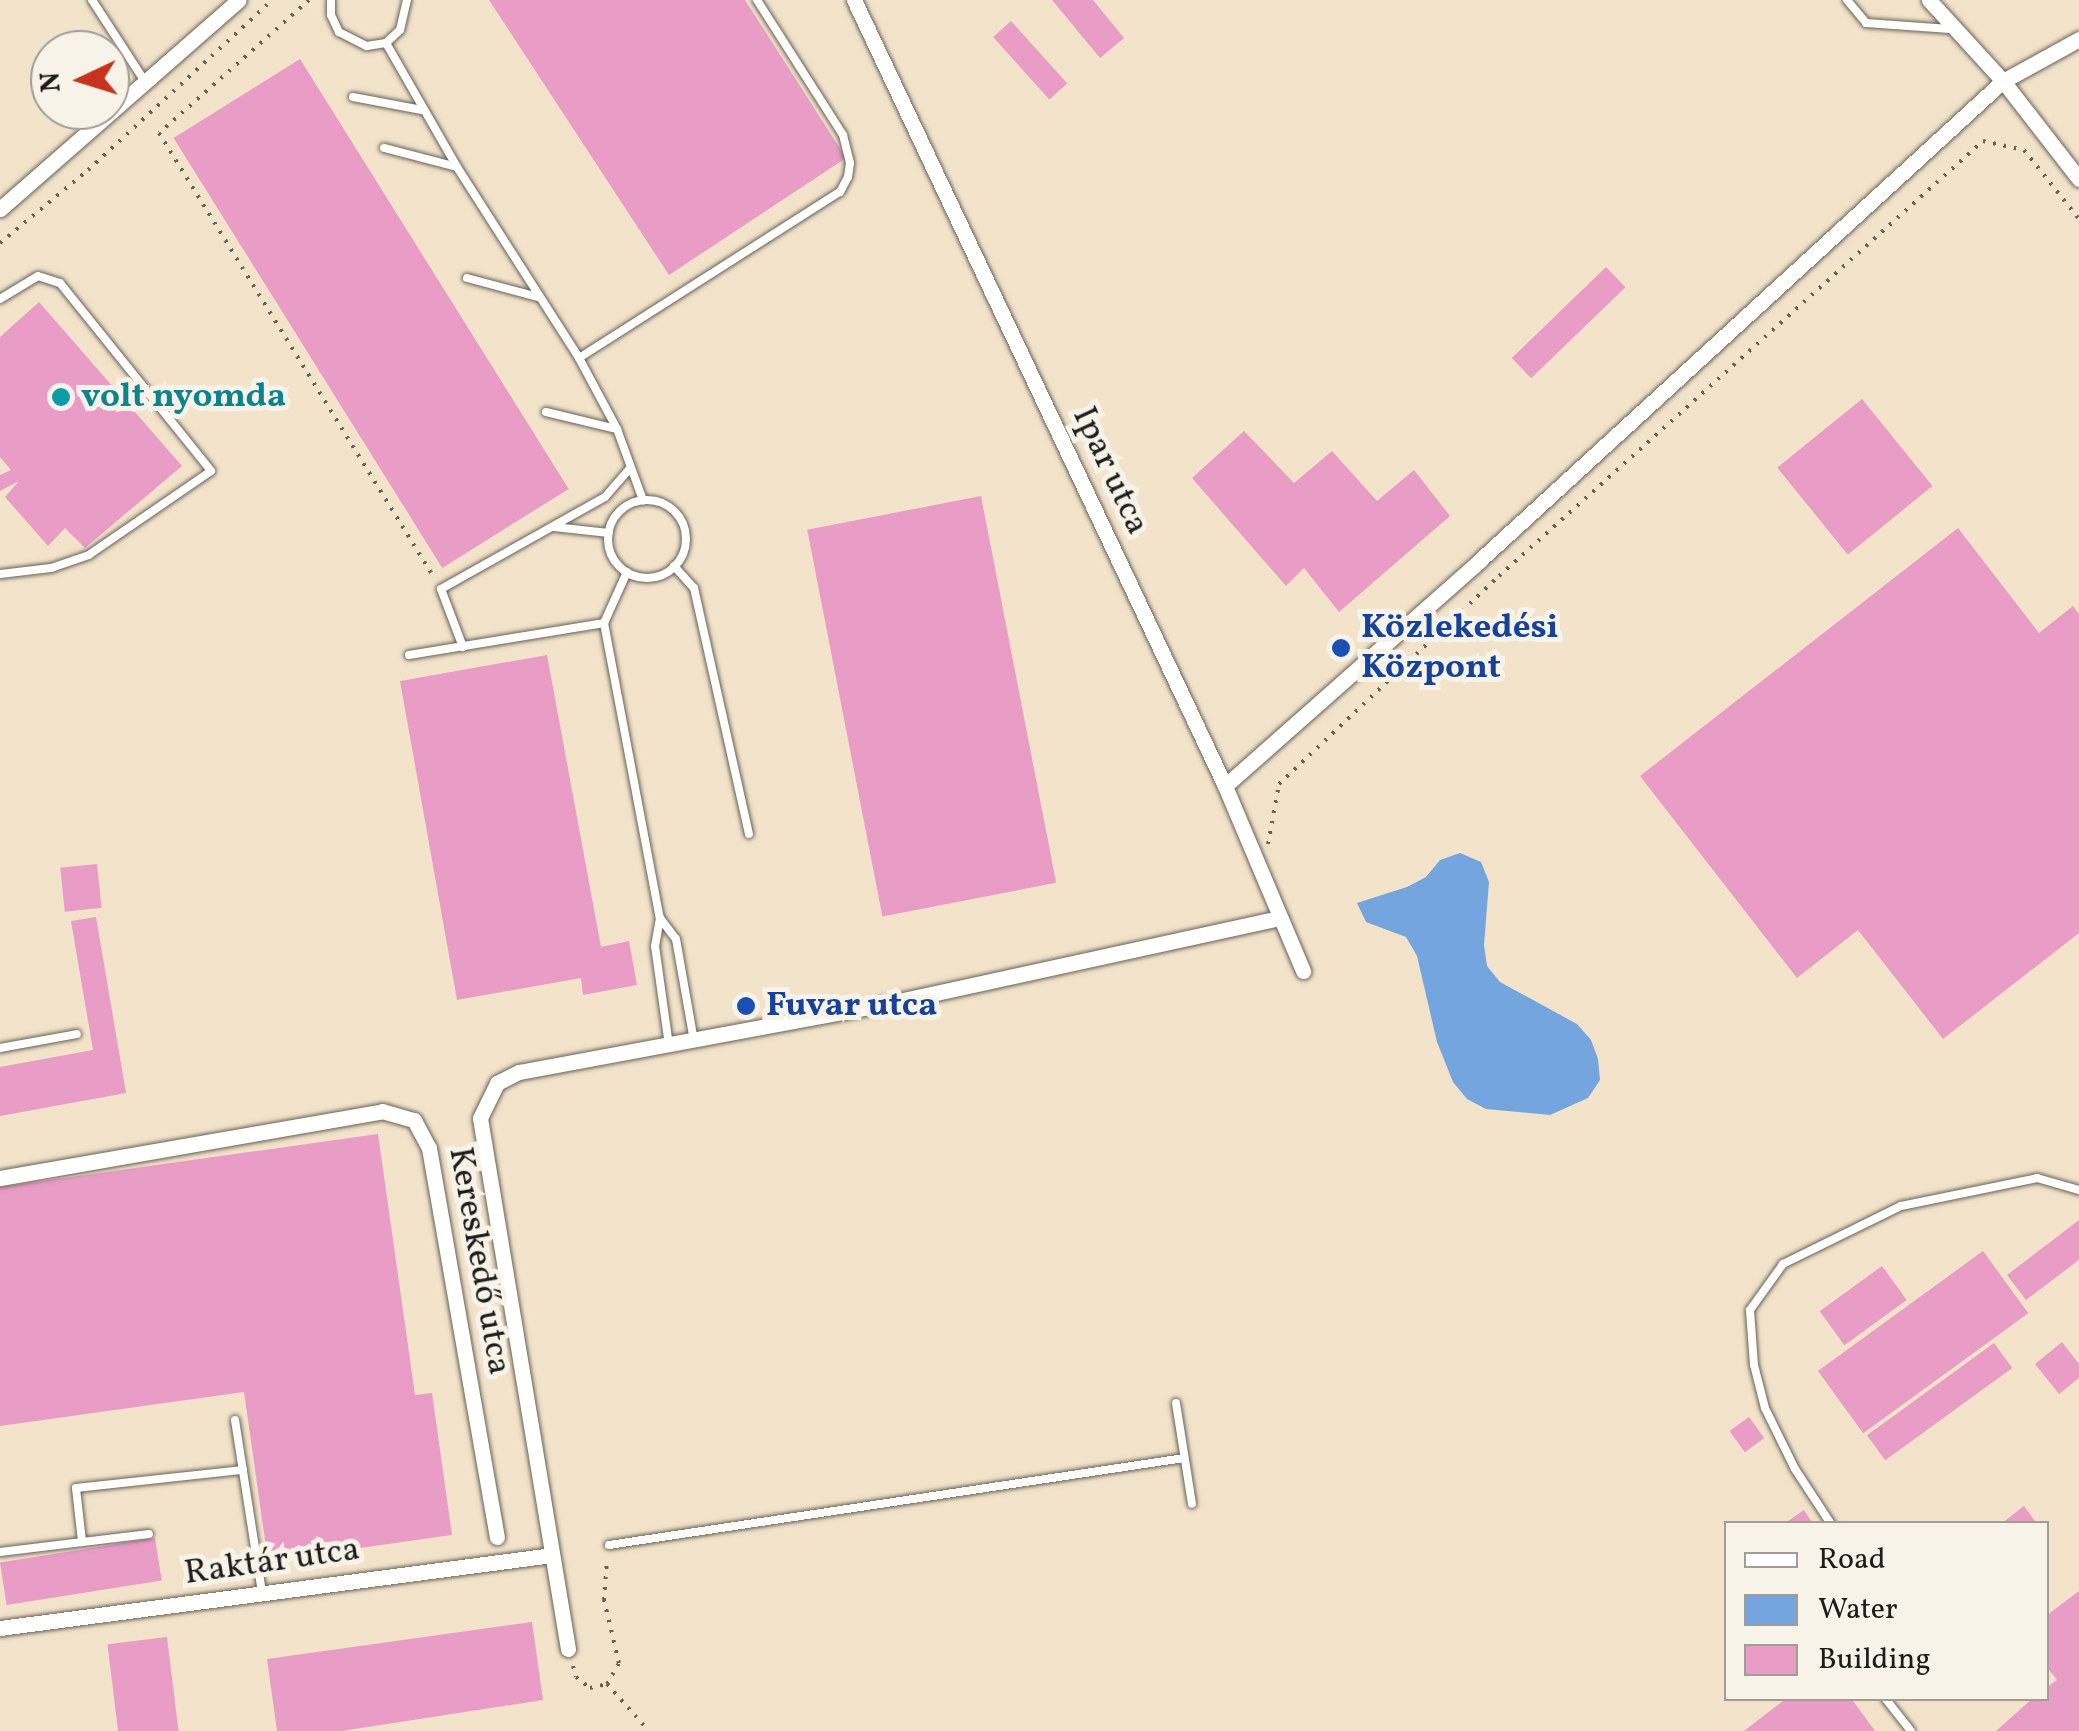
<!DOCTYPE html>
<meta charset="utf-8">
<style>
body{margin:0}
#map{position:relative;width:2079px;height:1731px;overflow:hidden;background:#f3e3ca;font-family:Vollkorn,serif}
div>[style]{position:absolute}
.water>*{inset:0;background:#74a5df}
.building>*{inset:0;background:#e99cc6;transform-origin:0 0}
.path>*{height:4px;margin-top:-2px;transform-origin:0;background:repeating-linear-gradient(90deg,#676259 0 2.5px,transparent 0 10.5px)}
.roads{filter:drop-shadow(0 0 2px #676259) drop-shadow(0 0 2px #676259)}
.lane>*{height:8px;margin:-4px;padding:0 4px;transform-origin:4px;border-radius:4px;background:#fff}
.lane>.ring{margin:-4px;padding:0;box-sizing:content-box;background:none;border:8px solid #fff;border-radius:50%}
.street>*{height:15px;margin:-7.5px;padding:0 7.5px;transform-origin:7.5px;border-radius:7.5px;background:#fff}
.dots>*{width:28px;height:28px;translate:-50% -50%;box-sizing:border-box;border:5px solid #f7f3e8;border-radius:50%}
span{translate:-50% -50%;white-space:nowrap;text-align:center;line-height:1.15;-webkit-text-stroke:10px #f7f3e8;paint-order:stroke}
.culture-label{font-size:35px;color:#0d838f;font-weight:700}
.left{translate:0 -50%;text-align:left}
.street-label{font-size:35px;color:#1c1c1c}
.transit-label{font-size:35px;color:#164399;font-weight:700}
.legend{position:absolute;left:1724px;top:1521px;width:325px;height:180px;box-sizing:border-box;background:#f7f3e8;border:2px solid #9f9d96;margin:0;padding:12px 18px;list-style:none;font-size:30px;color:#1c1c1c}
.legend li{display:flex;align-items:center;gap:20px;height:50px}
.legend b{width:50px;border:2px solid #9f9d96}
.north{position:absolute;left:30px;top:30px;width:100px;height:100px;box-sizing:border-box;background:#f7f3e8;border:2px solid #9f9d96;border-radius:50%;rotate:266deg;font-size:28px;font-weight:700;line-height:40px;text-align:center;color:#1c1c1c}
.north::after{content:'';display:block;margin:auto;width:35px;height:45px;background:#c8321e;clip-path:polygon(50% 0,100% 100%,50% 72%,0 100%)}
</style>
<div id="map">
<div class="water">
<i style="clip-path:polygon(1460px 853px,1481px 862px,1489px 882px,1484px 945px,1487px 966px,1500px 982px,1577px 1024px,1591px 1040px,1598px 1059px,1600px 1080px,1588px 1098px,1550px 1115px,1486px 1109px,1467px 1099px,1453px 1082px,1437px 1042px,1417px 956px,1406px 937px,1366px 922px,1357px 903px,1407px 887px,1426px 877px,1440px 860px)"></i>
</div>
<div class="building">
<i style="clip-path:polygon(489px 0,745px 0,846px 158px,669px 275px)"></i>
<i style="clip-path:polygon(1052px 0,1093px 0,1124px 38px,1100px 58px)"></i>
<i style="left:1011px;top:21px;width:84px;height:24px;rotate:48deg"></i>
<i style="left:300px;top:59px;width:507px;height:149px;rotate:58deg"></i>
<i style="left:1606px;top:267px;width:28px;height:131px;rotate:46deg"></i>
<i style="clip-path:polygon(39px 302px,182px 466px,85px 548px,65px 528px,48px 546px,5px 497px,19px 481px,0 491px,0 475px,11px 470px,0 457px,0 337px)"></i>
<i style="left:1862px;top:399px;width:112px;height:109px;rotate:51deg"></i>
<i style="clip-path:polygon(1244px 431px,1294px 483px,1332px 451px,1377px 501px,1414px 470px,1450px 516px,1339px 612px,1304px 568px,1286px 586px,1192px 478px)"></i>
<i style="left:981px;top:496px;width:394px;height:177px;rotate:79deg"></i>
<i style="clip-path:polygon(1958px 528px,2039px 633px,2073px 606px,2079px 614px,2079px 933px,1943px 1039px,1858px 930px,1797px 978px,1640px 776px)"></i>
<i style="clip-path:polygon(547px 655px,601px 947px,629px 941px,637px 985px,583px 995px,581px 978px,457px 1000px,400px 681px)"></i>
<i style="left:97px;top:864px;width:44px;height:37px;rotate:84deg"></i>
<i style="clip-path:polygon(96px 917px,126px 1093px,0 1116px,0 1067px,93px 1050px,71px 921px)"></i>
<i style="clip-path:polygon(378px 1134px,415px 1395px,432px 1393px,452px 1535px,268px 1561px,244px 1392px,0 1426px,0 1187px)"></i>
<i style="clip-path:polygon(2079px 1220px,2079px 1260px,2026px 1300px,2007px 1275px)"></i>
<i style="left:1983px;top:1251px;width:77px;height:204px;rotate:54deg"></i>
<i style="left:1882px;top:1266px;width:42px;height:77px;rotate:54deg"></i>
<i style="clip-path:polygon(2062px 1342px,2079px 1364px,2079px 1378px,2059px 1394px,2035px 1364px)"></i>
<i style="left:1994px;top:1343px;width:31px;height:157px;rotate:54deg"></i>
<i style="left:1749px;top:1417px;width:26px;height:24px;rotate:54deg"></i>
<i style="clip-path:polygon(2024px 1506px,2037px 1524px,2001px 1524px)"></i>
<i style="clip-path:polygon(1804px 1510px,1813px 1524px,1784px 1524px)"></i>
<i style="left:155px;top:1538px;width:43px;height:157px;rotate:81deg"></i>
<i style="clip-path:polygon(2079px 1591px,2079px 1731px,1996px 1731px,2033px 1698px,2046px 1698px,2046px 1688px,2057px 1680px,2046px 1666px,2046px 1616px)"></i>
<i style="clip-path:polygon(532px 1622px,543px 1700px,342px 1731px,277px 1731px,267px 1659px)"></i>
<i style="left:167px;top:1637px;width:95px;height:60px;rotate:83deg"></i>
<i style="clip-path:polygon(1787px 1698px,1851px 1698px,1875px 1731px,1744px 1731px)"></i>
</div>
<div class="path">
<i style="left:309px;top:0;width:200px;rotate:138.4deg"></i>
<i style="left:159px;top:133px;width:524px;rotate:58.25deg"></i>
<i style="left:0;top:243px;width:114px;rotate:-39.7deg"></i>
<i style="left:88px;top:170px;width:251px;rotate:-42.7deg"></i>
<i style="left:1268px;top:844px;width:61px;rotate:-79.6deg"></i>
<i style="left:1279px;top:784px;width:303px;rotate:-43.4deg"></i>
<i style="left:1499px;top:576px;width:651px;rotate:-41.95deg"></i>
<i style="left:1983px;top:141px;width:42px;rotate:12.4deg"></i>
<i style="left:2024px;top:150px;width:88px;rotate:51.4deg"></i>
<i style="left:573px;top:1666px;width:11px;rotate:75deg"></i>
<i style="left:576px;top:1677px;width:18px;rotate:38deg"></i>
<i style="left:590px;top:1688px;width:17px;rotate:-13deg"></i>
<i style="left:607px;top:1684px;width:24px;rotate:-60deg"></i>
<i style="left:619px;top:1663px;width:65px;rotate:-103.4deg"></i>
<i style="left:604px;top:1600px;width:41px;rotate:-85.8deg"></i>
<i style="left:607px;top:1684px;width:63px;rotate:48.2deg"></i>
</div>
<div class="roads">
<div class="lane">
<i style="left:92px;top:0;width:99px;rotate:57deg"></i>
<i style="left:331px;top:0;width:15px;rotate:90deg"></i>
<i style="left:331px;top:15px;width:19px;rotate:65deg"></i>
<i style="left:339px;top:32px;width:31px;rotate:27deg"></i>
<i style="left:367px;top:46px;width:19px;rotate:-9deg"></i>
<i style="left:386px;top:43px;width:19px;rotate:-43deg"></i>
<i style="left:400px;top:30px;width:31px;rotate:-77deg"></i>
<i style="left:1847px;top:0;width:30px;rotate:50deg"></i>
<i style="left:1866px;top:23px;width:84px;rotate:4.1deg"></i>
<i style="left:386px;top:43px;width:143px;rotate:60.2deg"></i>
<i style="left:457px;top:167px;width:227px;rotate:57.4deg"></i>
<i style="left:579px;top:358px;width:81px;rotate:61.8deg"></i>
<i style="left:617px;top:429px;width:76px;rotate:69.9deg"></i>
<i style="left:353px;top:97px;width:70px;rotate:10.7deg"></i>
<i style="left:384px;top:148px;width:75px;rotate:14.6deg"></i>
<i style="left:467px;top:278px;width:73px;rotate:15deg"></i>
<i style="left:0;top:299px;width:44px;rotate:-31.2deg"></i>
<i style="left:38px;top:276px;width:23px;rotate:18deg"></i>
<i style="left:60px;top:283px;width:241px;rotate:51.2deg"></i>
<i style="left:211px;top:471px;width:148px;rotate:145.5deg"></i>
<i style="left:89px;top:555px;width:40px;rotate:161.1deg"></i>
<i style="left:51px;top:568px;width:51px;rotate:173.3deg"></i>
<i style="left:579px;top:358px;width:309px;rotate:-32.5deg"></i>
<i style="left:840px;top:192px;width:17px;rotate:-62deg"></i>
<i style="left:848px;top:177px;width:14px;rotate:-82deg"></i>
<i style="left:850px;top:163px;width:29px;rotate:-104deg"></i>
<i style="left:843px;top:135px;width:160px;rotate:-122.5deg"></i>
<i style="left:546px;top:412px;width:73px;rotate:13.5deg"></i>
<i class="ring" style="left:608px;top:500px;width:70px;height:70px"></i>
<i style="left:554px;top:527px;width:55px;rotate:6.2deg"></i>
<i style="left:674px;top:566px;width:30px;rotate:48deg"></i>
<i style="left:694px;top:588px;width:252px;rotate:77.4deg"></i>
<i style="left:627px;top:572px;width:56px;rotate:114.3deg"></i>
<i style="left:604px;top:623px;width:300px;rotate:79.3deg"></i>
<i style="left:660px;top:918px;width:28px;rotate:100deg"></i>
<i style="left:655px;top:946px;width:101px;rotate:82deg"></i>
<i style="left:463px;top:647px;width:62px;rotate:-110.8deg"></i>
<i style="left:441px;top:589px;width:188px;rotate:-29.3deg"></i>
<i style="left:605px;top:497px;width:38px;rotate:-49deg"></i>
<i style="left:409px;top:655px;width:198px;rotate:-9.3deg"></i>
<i style="left:660px;top:918px;width:26px;rotate:53deg"></i>
<i style="left:676px;top:939px;width:104px;rotate:80deg"></i>
<i style="left:0;top:1048px;width:78px;rotate:-10.3deg"></i>
<i style="left:1176px;top:1403px;width:102px;rotate:81deg"></i>
<i style="left:235px;top:1420px;width:175px;rotate:81.1deg"></i>
<i style="left:1831px;top:1524px;width:66px;rotate:-123.2deg"></i>
<i style="left:1795px;top:1469px;width:68px;rotate:-116.2deg"></i>
<i style="left:1765px;top:1408px;width:44px;rotate:-104.3deg"></i>
<i style="left:1754px;top:1365px;width:55px;rotate:-94.2deg"></i>
<i style="left:1750px;top:1310px;width:57px;rotate:-54.3deg"></i>
<i style="left:1783px;top:1264px;width:131px;rotate:-26.2deg"></i>
<i style="left:1901px;top:1206px;width:139px;rotate:-11.6deg"></i>
<i style="left:2037px;top:1178px;width:44px;rotate:15.9deg"></i>
<i style="left:82px;top:1541px;width:53px;rotate:-96.5deg"></i>
<i style="left:76px;top:1488px;width:168px;rotate:-6.2deg"></i>
<i style="left:609px;top:1545px;width:582px;rotate:-8.6deg"></i>
<i style="left:0;top:1552px;width:150px;rotate:-6.9deg"></i>
<i style="left:1885px;top:1698px;width:42px;rotate:51.8deg"></i>
</div>
<div class="street">
<i style="left:854px;top:0;width:869px;rotate:64.73deg"></i>
<i style="left:1225px;top:786px;width:201px;rotate:67.1deg"></i>
<i style="left:1929px;top:0;width:110px;rotate:47.6deg"></i>
<i style="left:2003px;top:81px;width:124px;rotate:52.2deg"></i>
<i style="left:0;top:209px;width:317px;rotate:-41.2deg"></i>
<i style="left:1225px;top:786px;width:341px;rotate:-41.5deg"></i>
<i style="left:1480px;top:560px;width:709px;rotate:-42.49deg"></i>
<i style="left:2003px;top:81px;width:87px;rotate:-28.9deg"></i>
<i style="left:0;top:1178px;width:388px;rotate:-9.9deg"></i>
<i style="left:382px;top:1111px;width:33px;rotate:16deg"></i>
<i style="left:414px;top:1120px;width:32px;rotate:62deg"></i>
<i style="left:429px;top:1148px;width:395px;rotate:80.1deg"></i>
<i style="left:0;top:1628px;width:557px;rotate:-7.53deg"></i>
<i style="left:568px;top:1649px;width:538px;rotate:-99.41deg"></i>
<i style="left:480px;top:1118px;width:39px;rotate:-64deg"></i>
<i style="left:497px;top:1083px;width:25px;rotate:-27deg"></i>
<i style="left:519px;top:1072px;width:363px;rotate:-10.5deg"></i>
<i style="left:876px;top:1006px;width:413px;rotate:-12.3deg"></i>
</div>
</div>
<div class="dots">
<i style="left:61px;top:397px;background:#0f9aa8"></i>
<i style="left:1341px;top:648px;background:#1a4fb4"></i>
<i style="left:746px;top:1006px;background:#1a4fb4"></i>
</div>
<div class="culture-label">
<span class="left" style="left:81px;top:397px">volt nyomda</span>
</div>
<div class="street-label">
<span style="left:1110px;top:471px;rotate:65deg">Ipar utca</span>
<span style="left:479px;top:1261px;rotate:80deg">Kereskedő utca</span>
<span style="left:272px;top:1562px;rotate:-8deg">Raktár utca</span>
</div>
<div class="transit-label">
<span class="left" style="left:1361px;top:648px">Közlekedési<br>Központ</span>
<span class="left" style="left:766px;top:1006px">Fuvar utca</span>
</div>
<ul class="legend">
<li><b style="height:12px;background:#fff"></b>Road</li>
<li><b style="height:28px;background:#74a5df"></b>Water</li>
<li><b style="height:28px;background:#e99cc6"></b>Building</li>
</ul>
<div class="north">N</div>
</div>
